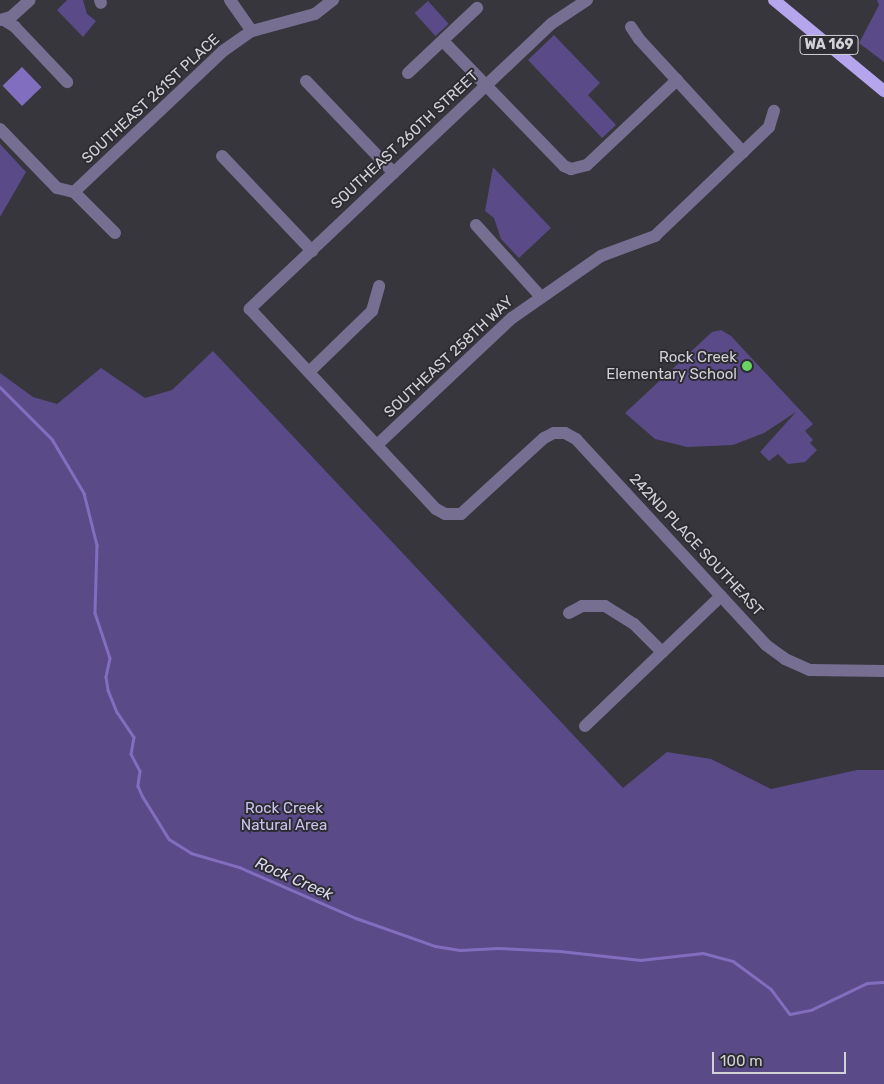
<!DOCTYPE html>
<style>
body{margin:0}
#map{position:relative;width:884px;height:1084px;overflow:hidden;background:#37363d;font-family:Rubik,sans-serif}
div>[style]{position:absolute}
.green>*{inset:0;background:#5a4a88;transform-origin:0 0}
.water>*{inset:0;background:#826ebe;transform-origin:0 0}
.stream>*{height:2.5px;margin:-1.25px;padding:0 1.25px;transform-origin:1.25px;border-radius:1.25px;background:#826ebe}
.minor>*{height:12px;margin:-6px;padding:0 6px;transform-origin:6px;border-radius:6px;background:#766f92}
.major>*{height:12px;margin:-6px;padding:0 6px;transform-origin:6px;border-radius:6px;background:#b5a5ec}
.dots>*{width:14px;height:14px;translate:-50% -50%;box-sizing:border-box;border:2px solid #2d2c33;border-radius:50%}
span{translate:-50% -50%;white-space:nowrap;text-align:center;line-height:1.15;-webkit-text-stroke:4px #2d2c33;paint-order:stroke}
.shield-label span{padding:1px 4px;background:#2d2c33;border:1px solid;border-radius:4px;-webkit-text-stroke-width:0}
.shield-label{font-size:14px;color:#d2d1d6;font-weight:700}
.street-label{font-size:15px;color:#d2d1d6}
.poi-label{font-size:15px;color:#d2d1d6}
.right{translate:-100% -50%;text-align:right}
.park-label{font-size:15px;color:#cbc3ee}
.water-label{font-size:16px;color:#ddd9ef;font-style:italic}
.scale{position:absolute;left:712px;top:1052px;width:134px;height:22px;box-sizing:border-box;border:2px solid #d2d1d6;border-top:0;padding-left:6px;font-size:15px;line-height:18px;white-space:nowrap;color:#d2d1d6;-webkit-text-stroke:4px #2d2c33;paint-order:stroke}
</style>
<div id="map">
<div class="green">
<i style="clip-path:polygon(67px 0,83px 0,87px 14px,96px 21px,83px 37px,57px 10px)"></i>
<i style="clip-path:polygon(877px 0,884px 0,884px 62px,859px 43px,879px 5px)"></i>
<i style="left:428px;top:1px;width:31px;height:18px;rotate:48deg"></i>
<i style="clip-path:polygon(554px 35px,600px 83px,588px 95px,616px 125px,602px 138px,528px 60px)"></i>
<i style="clip-path:polygon(0 144px,26px 172px,0 217px)"></i>
<i style="clip-path:polygon(493px 167px,551px 228px,519px 258px,501px 239px,494px 218px,485px 211px)"></i>
<i style="clip-path:polygon(721px 330px,731px 336px,813px 424px,805px 431px,813px 440px,810px 443px,817px 450px,805px 462px,788px 464px,778px 454px,769px 461px,760px 452px,796px 412px,764px 433px,733px 445px,687px 447px,655px 439px,625px 413px,712px 332px)"></i>
<i style="clip-path:polygon(213px 351px,623px 788px,667px 752px,711px 759px,771px 789px,857px 770px,884px 770px,884px 1084px,0 1084px,0 373px,33px 397px,57px 404px,101px 368px,145px 398px,172px 390px)"></i>
</div>
<div class="water">
<i style="left:22px;top:67px;width:28px;height:27px;rotate:46deg"></i>
</div>
<div class="stream">
<i style="left:0;top:387px;width:74px;rotate:45deg"></i>
<i style="left:52px;top:439px;width:63px;rotate:59.3deg"></i>
<i style="left:84px;top:493px;width:54px;rotate:76deg"></i>
<i style="left:97px;top:545px;width:68px;rotate:91.7deg"></i>
<i style="left:95px;top:613px;width:47px;rotate:71.6deg"></i>
<i style="left:110px;top:658px;width:19px;rotate:102deg"></i>
<i style="left:106px;top:677px;width:13px;rotate:81deg"></i>
<i style="left:108px;top:690px;width:24px;rotate:68deg"></i>
<i style="left:117px;top:712px;width:30px;rotate:56deg"></i>
<i style="left:134px;top:737px;width:17px;rotate:100deg"></i>
<i style="left:131px;top:754px;width:19px;rotate:62deg"></i>
<i style="left:140px;top:771px;width:15px;rotate:98deg"></i>
<i style="left:138px;top:786px;width:12px;rotate:66deg"></i>
<i style="left:143px;top:797px;width:49px;rotate:58.2deg"></i>
<i style="left:169px;top:839px;width:26px;rotate:32deg"></i>
<i style="left:191px;top:853px;width:50px;rotate:16.3deg"></i>
<i style="left:239px;top:867px;width:128px;rotate:23.6deg"></i>
<i style="left:356px;top:918px;width:84px;rotate:19.5deg"></i>
<i style="left:435px;top:946px;width:25px;rotate:9deg"></i>
<i style="left:460px;top:950px;width:38px;rotate:-3deg"></i>
<i style="left:498px;top:948px;width:62px;rotate:2.8deg"></i>
<i style="left:560px;top:951px;width:81px;rotate:6.4deg"></i>
<i style="left:640px;top:960px;width:63px;rotate:-6.3deg"></i>
<i style="left:703px;top:953px;width:31px;rotate:15deg"></i>
<i style="left:733px;top:961px;width:47px;rotate:36.4deg"></i>
<i style="left:771px;top:989px;width:31px;rotate:53deg"></i>
<i style="left:790px;top:1014px;width:21px;rotate:-11deg"></i>
<i style="left:811px;top:1010px;width:62px;rotate:-25.7deg"></i>
<i style="left:867px;top:983px;width:17px;rotate:-3deg"></i>
</div>
<div class="minor">
<i style="left:100px;top:0;width:3px;rotate:72deg"></i>
<i style="left:230px;top:0;width:38px;rotate:55deg"></i>
<i style="left:587px;top:0;width:43px;rotate:146.3deg"></i>
<i style="left:551px;top:24px;width:415px;rotate:136.6deg"></i>
<i style="left:250px;top:309px;width:273px;rotate:47.1deg"></i>
<i style="left:436px;top:509px;width:10px;rotate:29deg"></i>
<i style="left:445px;top:514px;width:16px"></i>
<i style="left:461px;top:514px;width:113px;rotate:-42.5deg"></i>
<i style="left:544px;top:438px;width:11px;rotate:-27deg"></i>
<i style="left:554px;top:433px;width:11px"></i>
<i style="left:565px;top:433px;width:13px;rotate:29deg"></i>
<i style="left:576px;top:439px;width:280px;rotate:47.3deg"></i>
<i style="left:766px;top:645px;width:24px;rotate:36deg"></i>
<i style="left:785px;top:659px;width:27px;rotate:24deg"></i>
<i style="left:810px;top:670px;width:74px;rotate:0.8deg"></i>
<i style="left:0;top:20px;width:11px;rotate:-15deg"></i>
<i style="left:11px;top:17px;width:25px;rotate:-42deg"></i>
<i style="left:4px;top:20px;width:13px;rotate:32deg"></i>
<i style="left:15px;top:27px;width:76px;rotate:46.6deg"></i>
<i style="left:631px;top:27px;width:14px;rotate:56deg"></i>
<i style="left:639px;top:39px;width:154px;rotate:47.4deg"></i>
<i style="left:443px;top:41px;width:174px;rotate:45.9deg"></i>
<i style="left:564px;top:166px;width:8px;rotate:23deg"></i>
<i style="left:571px;top:169px;width:16px;rotate:-14deg"></i>
<i style="left:587px;top:165px;width:124px;rotate:-43.4deg"></i>
<i style="left:408px;top:73px;width:95px;rotate:-43.3deg"></i>
<i style="left:306px;top:81px;width:127px;rotate:46.3deg"></i>
<i style="left:0;top:129px;width:82px;rotate:46deg"></i>
<i style="left:57px;top:188px;width:17px;rotate:13deg"></i>
<i style="left:74px;top:192px;width:58px;rotate:45deg"></i>
<i style="left:222px;top:156px;width:131px;rotate:46.5deg"></i>
<i style="left:74px;top:192px;width:205px;rotate:-43.4deg"></i>
<i style="left:223px;top:51px;width:35px;rotate:-35deg"></i>
<i style="left:252px;top:31px;width:65px;rotate:-15.1deg"></i>
<i style="left:315px;top:14px;width:23px;rotate:-38deg"></i>
<i style="left:476px;top:225px;width:97px;rotate:47.9deg"></i>
<i style="left:309px;top:372px;width:88px;rotate:-44.1deg"></i>
<i style="left:372px;top:311px;width:26px;rotate:-74deg"></i>
<i style="left:377px;top:445px;width:185px;rotate:-43.3deg"></i>
<i style="left:512px;top:318px;width:108px;rotate:-34.9deg"></i>
<i style="left:601px;top:256px;width:58px;rotate:-20.3deg"></i>
<i style="left:655px;top:236px;width:158px;rotate:-43.7deg"></i>
<i style="left:769px;top:127px;width:17px;rotate:-73deg"></i>
<i style="left:569px;top:613px;width:15px;rotate:-28deg"></i>
<i style="left:582px;top:606px;width:23px"></i>
<i style="left:605px;top:606px;width:34px;rotate:32deg"></i>
<i style="left:634px;top:624px;width:40px;rotate:45deg"></i>
<i style="left:585px;top:726px;width:188px;rotate:-43.7deg"></i>
</div>
<div class="major">
<i style="left:774px;top:0;width:143px;rotate:39.6deg"></i>
</div>
<div class="dots">
<i style="left:747px;top:366px;background:#69d464"></i>
</div>
<div class="shield-label">
<span style="left:829px;top:45px">WA 169</span>
</div>
<div class="street-label">
<span style="left:151px;top:99px;rotate:-43deg">SOUTHEAST 261ST PLACE</span>
<span style="left:405px;top:140px;rotate:-43deg">SOUTHEAST 260TH STREET</span>
<span style="left:449px;top:357px;rotate:-43deg">SOUTHEAST 258TH WAY</span>
<span style="left:696px;top:545px;rotate:47deg">242ND PLACE SOUTHEAST</span>
</div>
<div class="poi-label">
<span class="right" style="left:737px;top:366px">Rock Creek<br>Elementary School</span>
</div>
<div class="park-label">
<span style="left:284px;top:817px">Rock Creek<br>Natural Area</span>
</div>
<div class="water-label">
<span style="left:294px;top:879px;rotate:24deg">Rock Creek</span>
</div>
<div class="scale">100 m</div>
</div>
